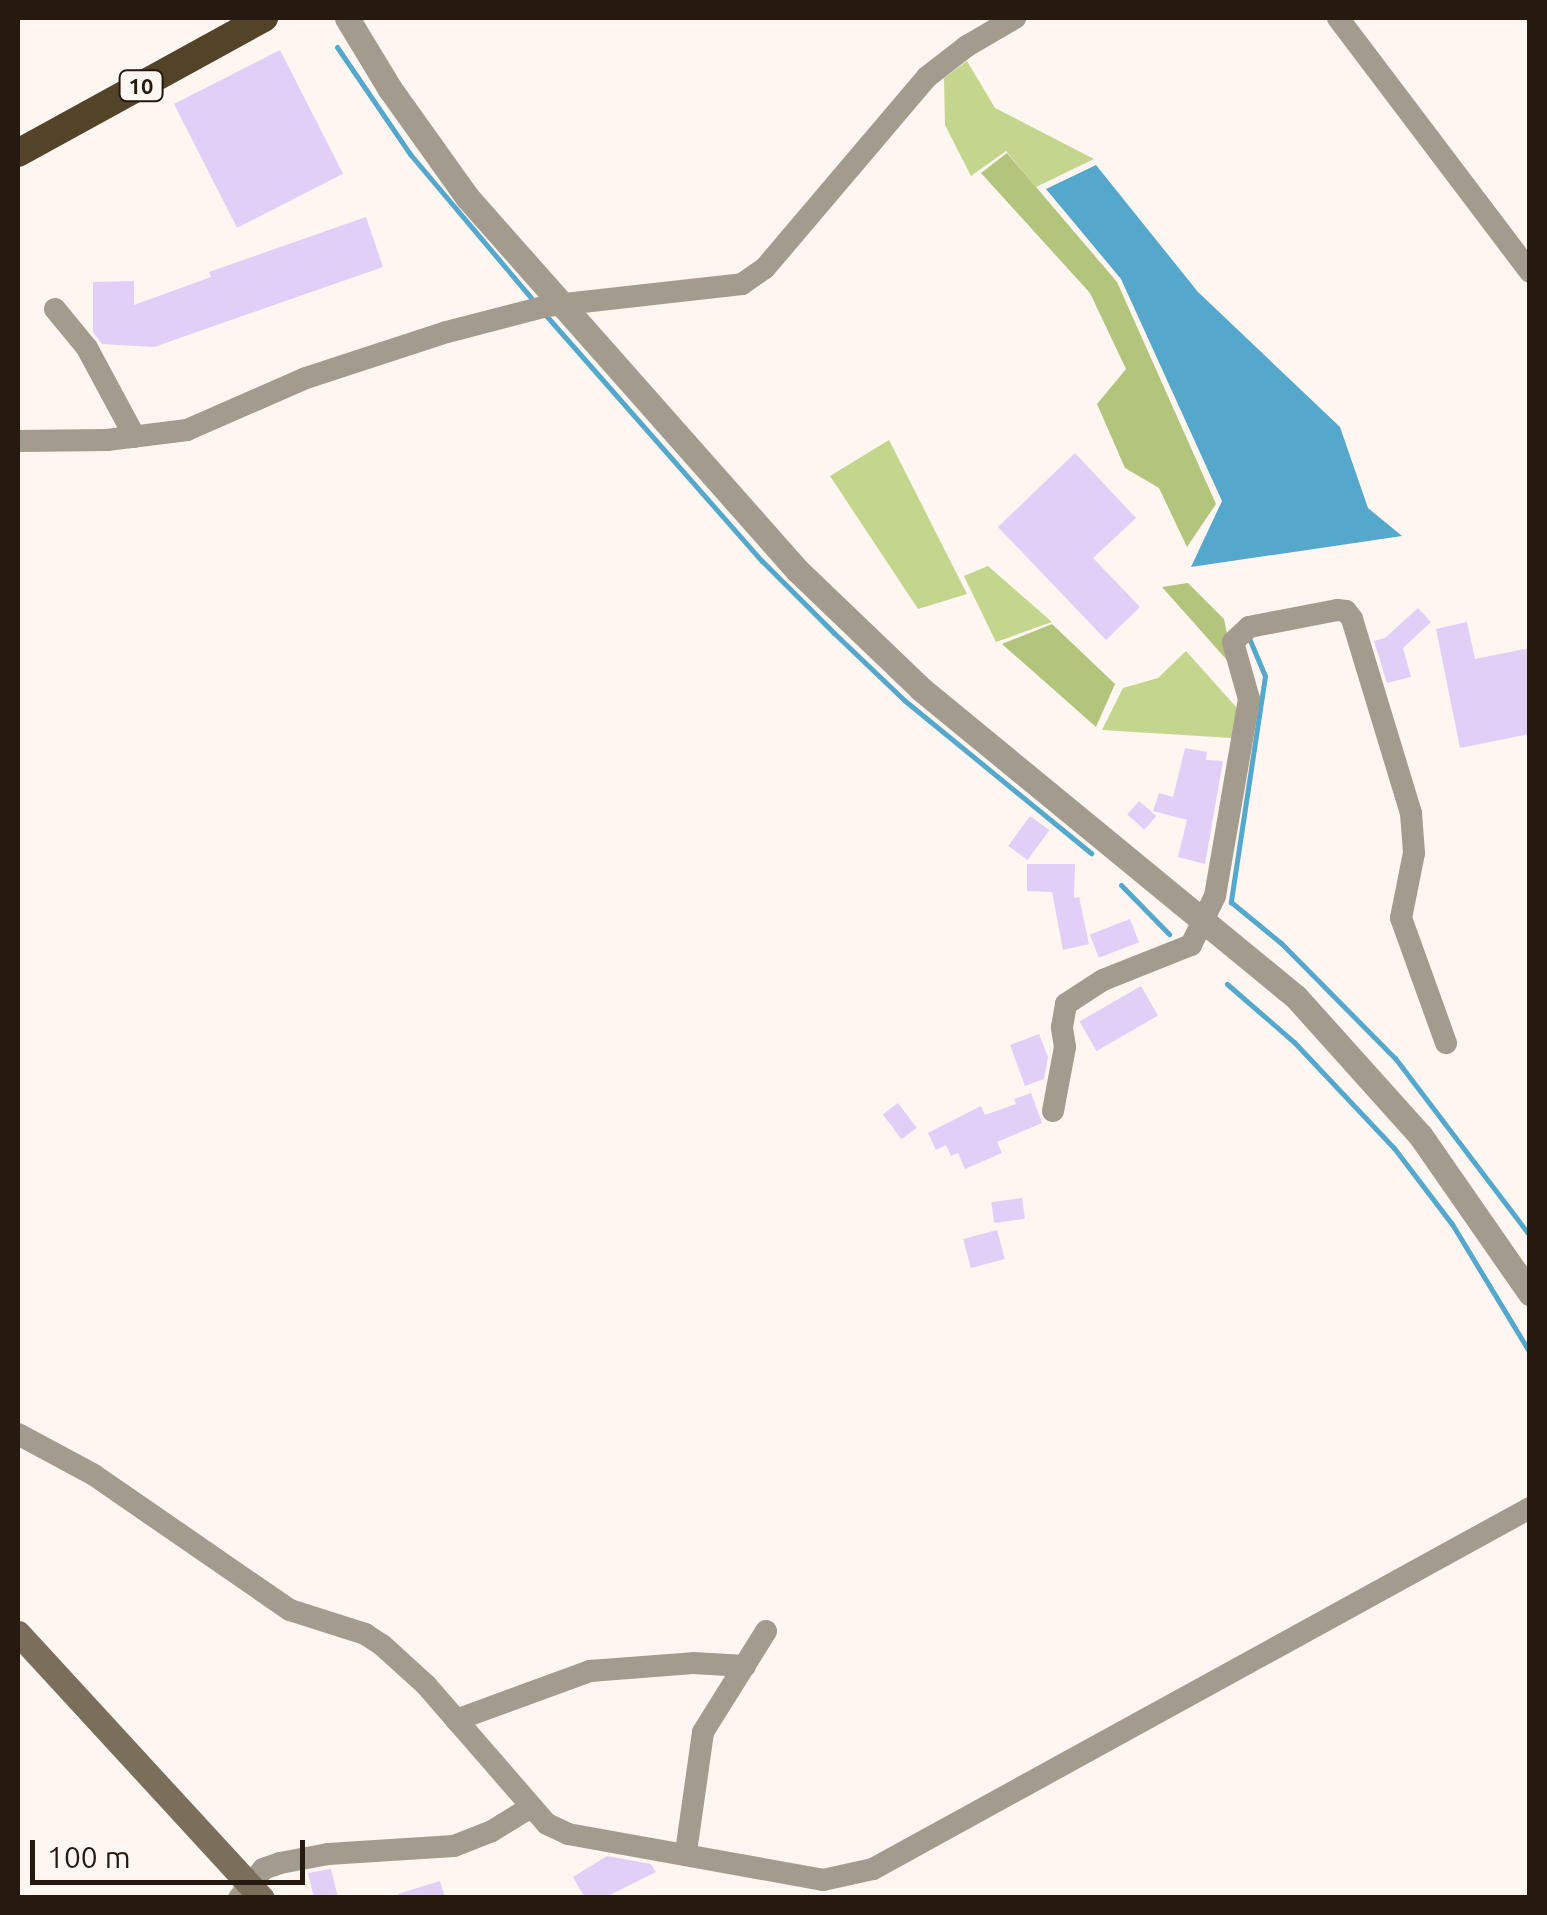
<!DOCTYPE html>
<style>
body{margin:0}
#map{position:relative;width:1547px;height:1915px;overflow:hidden;background:#fdf6f1;font-family:Ubuntu,sans-serif}
div>[style]{position:absolute}
.green>*{inset:0;background:#c4d58d}
.forest>*{inset:0;background:#b3c47d}
.water>*{inset:0;background:#55a8cb}
.stream>*{height:5px;margin:-2.5px;padding:0 2.5px;transform-origin:2.5px;border-radius:2.5px;background:#55a8cb}
.building>*{inset:0;background:#e1cff7;transform-origin:0 0}
.minor>*{height:22px;margin:-11px;padding:0 11px;transform-origin:11px;border-radius:11px;background:#a39b8d}
.tertiary>*{height:25px;margin:-12.5px;padding:0 12.5px;transform-origin:12.5px;border-radius:12.5px;background:#a39b8d}
.secondary>*{height:25px;margin:-12.5px;padding:0 12.5px;transform-origin:12.5px;border-radius:12.5px;background:#7b6f5b}
.trunk>*{height:28px;margin:-14px;padding:0 14px;transform-origin:14px;border-radius:14px;background:#534329}
span{translate:-50% -50%;white-space:nowrap;text-align:center;line-height:1.15;-webkit-text-stroke:9px #fdf6f1;paint-order:stroke}
.shield-label span{padding:2px 8px;background:#fdf6f1;border:2px solid;border-radius:8px;-webkit-text-stroke-width:0}
.shield-label{font-size:22px;color:#251910;font-weight:700}
.frame{position:absolute;inset:0;border:20px solid #251910;pointer-events:none}
.scale{position:absolute;left:30px;top:1840px;width:275px;height:45px;box-sizing:border-box;border:5px solid #251910;border-top:0;padding-left:12px;font-size:30px;line-height:35px;white-space:nowrap;color:#251910;-webkit-text-stroke:8px #fdf6f1;paint-order:stroke}
</style>
<div id="map">
<div class="green">
<i style="clip-path:polygon(967px 61px,995px 108px,1094px 159px,1036px 187px,1006px 151px,971px 176px,945px 125px,944px 78px)"></i>
<i style="clip-path:polygon(889px 440px,967px 594px,918px 609px,830px 476px)"></i>
<i style="clip-path:polygon(988px 566px,1052px 622px,996px 642px,964px 576px)"></i>
<i style="clip-path:polygon(1186px 651px,1237px 708px,1232px 738px,1102px 730px,1123px 688px,1158px 678px)"></i>
</div>
<div class="forest">
<i style="clip-path:polygon(1007px 153px,1117px 282px,1216px 504px,1187px 547px,1159px 488px,1125px 468px,1097px 404px,1126px 369px,1090px 293px,981px 173px)"></i>
<i style="clip-path:polygon(1188px 583px,1224px 619px,1234px 668px,1162px 587px)"></i>
<i style="clip-path:polygon(1052px 624px,1115px 684px,1096px 727px,1002px 644px)"></i>
</div>
<div class="water">
<i style="clip-path:polygon(1096px 165px,1198px 292px,1340px 427px,1368px 508px,1402px 536px,1191px 567px,1222px 501px,1121px 279px,1046px 189px)"></i>
</div>
<div class="stream">
<i style="left:337px;top:47px;width:130px;rotate:55.7deg"></i>
<i style="left:410px;top:154px;width:191px;rotate:49.9deg"></i>
<i style="left:543px;top:312px;width:332px;rotate:48.7deg"></i>
<i style="left:762px;top:561px;width:102px;rotate:45deg"></i>
<i style="left:834px;top:633px;width:97px;rotate:43.7deg"></i>
<i style="left:904px;top:700px;width:242px;rotate:39.3deg"></i>
<i style="left:1249px;top:638px;width:41px;rotate:67.2deg"></i>
<i style="left:1265px;top:676px;width:229px;rotate:98.6deg"></i>
<i style="left:1231px;top:902px;width:65px;rotate:39.4deg"></i>
<i style="left:1281px;top:943px;width:162px;rotate:45.3deg"></i>
<i style="left:1395px;top:1058px;width:223px;rotate:52.8deg"></i>
<i style="left:1121px;top:885px;width:69px;rotate:45.6deg"></i>
<i style="left:1227px;top:984px;width:89px;rotate:40.9deg"></i>
<i style="left:1294px;top:1042px;width:146px;rotate:46.7deg"></i>
<i style="left:1394px;top:1148px;width:96px;rotate:52.7deg"></i>
<i style="left:1452px;top:1224px;width:151px;rotate:58.8deg"></i>
</div>
<div class="building">
<i style="left:280px;top:50px;width:139px;height:119px;rotate:63deg"></i>
<i style="clip-path:polygon(366px 217px,383px 267px,154px 347px,102px 344px,93px 332px,93px 282px,134px 281px,134px 305px,211px 277px,209px 272px)"></i>
<i style="clip-path:polygon(1075px 453px,1136px 518px,1093px 558px,1140px 607px,1106px 640px,998px 527px)"></i>
<i style="clip-path:polygon(1418px 608px,1431px 622px,1403px 648px,1411px 677px,1387px 683px,1374px 641px,1385px 638px)"></i>
<i style="clip-path:polygon(1467px 622px,1475px 659px,1530px 648px,1530px 734px,1460px 748px,1436px 629px)"></i>
<i style="clip-path:polygon(1185px 748px,1207px 752px,1206px 760px,1223px 761px,1205px 864px,1178px 857px,1187px 820px,1153px 811px,1159px 793px,1173px 797px)"></i>
<i style="left:1139px;top:801px;width:23px;height:18px;rotate:41deg"></i>
<i style="left:1030px;top:816px;width:24px;height:37px;rotate:36deg"></i>
<i style="clip-path:polygon(1027px 864px,1075px 864px,1074px 898px,1079px 897px,1089px 944px,1063px 950px,1052px 892px,1027px 891px)"></i>
<i style="left:1130px;top:919px;width:25px;height:43px;rotate:69deg"></i>
<i style="left:1141px;top:986px;width:34px;height:71px;rotate:60deg"></i>
<i style="clip-path:polygon(1039px 1034px,1048px 1057px,1044px 1079px,1025px 1086px,1010px 1045px)"></i>
<i style="clip-path:polygon(1031px 1093px,1042px 1123px,997px 1142px,1002px 1153px,965px 1169px,958px 1153px,951px 1156px,946px 1145px,936px 1150px,928px 1133px,981px 1106px,985px 1115px,1016px 1104px,1014px 1099px)"></i>
<i style="left:898px;top:1103px;width:31px;height:19px;rotate:53deg"></i>
<i style="left:1022px;top:1198px;width:21px;height:31px;rotate:82deg"></i>
<i style="left:997px;top:1230px;width:30px;height:35px;rotate:75deg"></i>
<i style="clip-path:polygon(607px 1856px,651px 1864px,656px 1872px,604px 1898px,585px 1898px,573px 1877px)"></i>
<i style="clip-path:polygon(331px 1869px,338px 1898px,314px 1898px,308px 1873px)"></i>
<i style="clip-path:polygon(440px 1881px,445px 1898px,398px 1898px,398px 1894px)"></i>
</div>
<div class="minor">
<i style="left:1338px;top:18px;width:318px;rotate:52.9deg"></i>
<i style="left:55px;top:309px;width:50px;rotate:50.6deg"></i>
<i style="left:87px;top:348px;width:101px;rotate:61.7deg"></i>
<i style="left:18px;top:441px;width:89px;rotate:-0.6deg"></i>
<i style="left:107px;top:440px;width:81px;rotate:-7.1deg"></i>
<i style="left:187px;top:430px;width:130px;rotate:-23.6deg"></i>
<i style="left:306px;top:378px;width:148px;rotate:-18.1deg"></i>
<i style="left:447px;top:332px;width:103px;rotate:-14.6deg"></i>
<i style="left:547px;top:306px;width:196px;rotate:-6.4deg"></i>
<i style="left:742px;top:284px;width:28px;rotate:-35deg"></i>
<i style="left:765px;top:268px;width:250px;rotate:-49.7deg"></i>
<i style="left:927px;top:77px;width:51px;rotate:-37.8deg"></i>
<i style="left:967px;top:46px;width:56px;rotate:-30.3deg"></i>
<i style="left:1053px;top:1111px;width:65px;rotate:-79.4deg"></i>
<i style="left:1065px;top:1047px;width:20px;rotate:-99deg"></i>
<i style="left:1062px;top:1027px;width:23px;rotate:-80deg"></i>
<i style="left:1066px;top:1004px;width:44px;rotate:-33deg"></i>
<i style="left:1103px;top:980px;width:95px;rotate:-21.7deg"></i>
<i style="left:1191px;top:945px;width:55px;rotate:-63.9deg"></i>
<i style="left:1215px;top:896px;width:200px;rotate:-80.2deg"></i>
<i style="left:1249px;top:699px;width:59px;rotate:-105.7deg"></i>
<i style="left:1233px;top:642px;width:22px;rotate:-43deg"></i>
<i style="left:1249px;top:627px;width:90px;rotate:-10.9deg"></i>
<i style="left:1337px;top:610px;width:9px;rotate:6deg"></i>
<i style="left:1346px;top:611px;width:10px;rotate:53deg"></i>
<i style="left:1352px;top:619px;width:203px;rotate:73.1deg"></i>
<i style="left:1411px;top:813px;width:40px;rotate:85.7deg"></i>
<i style="left:1414px;top:853px;width:66px;rotate:101.3deg"></i>
<i style="left:1401px;top:918px;width:133px;rotate:70.2deg"></i>
<i style="left:18px;top:1434px;width:86px;rotate:28.3deg"></i>
<i style="left:94px;top:1475px;width:238px;rotate:34.6deg"></i>
<i style="left:290px;top:1610px;width:79px;rotate:17.7deg"></i>
<i style="left:365px;top:1634px;width:20px;rotate:33deg"></i>
<i style="left:382px;top:1645px;width:59px;rotate:42.3deg"></i>
<i style="left:426px;top:1685px;width:184px;rotate:49deg"></i>
<i style="left:547px;top:1824px;width:23px;rotate:25deg"></i>
<i style="left:568px;top:1834px;width:259px;rotate:10.2deg"></i>
<i style="left:823px;top:1880px;width:51px;rotate:-12.4deg"></i>
<i style="left:873px;top:1869px;width:750px;rotate:-28.79deg"></i>
<i style="left:456px;top:1720px;width:143px;rotate:-20.1deg"></i>
<i style="left:590px;top:1671px;width:103px;rotate:-4.4deg"></i>
<i style="left:693px;top:1663px;width:52px;rotate:3.3deg"></i>
<i style="left:686px;top:1852px;width:121px;rotate:-81.9deg"></i>
<i style="left:703px;top:1732px;width:119px;rotate:-58deg"></i>
<i style="left:239px;top:1898px;width:38px;rotate:-50deg"></i>
<i style="left:263px;top:1869px;width:18px;rotate:-19deg"></i>
<i style="left:280px;top:1863px;width:49px;rotate:-10.6deg"></i>
<i style="left:328px;top:1854px;width:126px;rotate:-3.6deg"></i>
<i style="left:454px;top:1846px;width:41px;rotate:-21.5deg"></i>
<i style="left:492px;top:1831px;width:46px;rotate:-31.6deg"></i>
</div>
<div class="tertiary">
<i style="left:347px;top:18px;width:83px;rotate:58.8deg"></i>
<i style="left:390px;top:89px;width:133px;rotate:54.5deg"></i>
<i style="left:467px;top:197px;width:498px;rotate:48.5deg"></i>
<i style="left:797px;top:570px;width:172px;rotate:43.8deg"></i>
<i style="left:921px;top:689px;width:485px;rotate:39.4deg"></i>
<i style="left:1296px;top:997px;width:186px;rotate:48.1deg"></i>
<i style="left:1420px;top:1135px;width:193px;rotate:55.2deg"></i>
</div>
<div class="secondary">
<i style="left:18px;top:1633px;width:360px;rotate:47.4deg"></i>
</div>
<div class="trunk">
<i style="left:18px;top:153px;width:281px;rotate:-28.8deg"></i>
</div>
<div class="shield-label">
<span style="left:141px;top:86px">10</span>
</div>
<div class="frame"></div>
<div class="scale">100 m</div>
</div>
